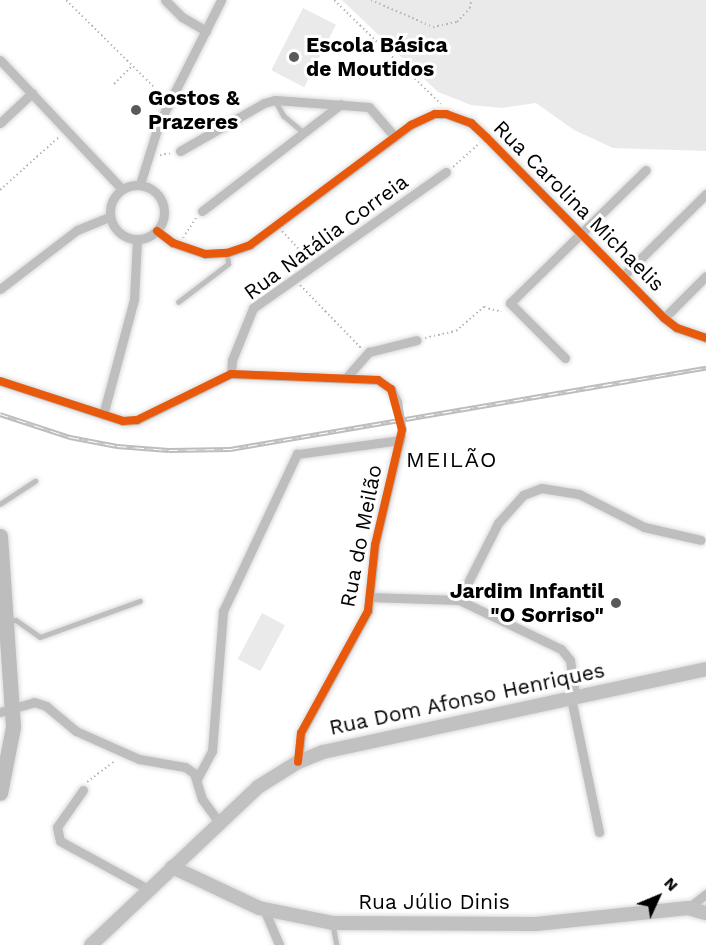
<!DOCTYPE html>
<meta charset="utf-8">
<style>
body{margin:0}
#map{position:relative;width:706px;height:945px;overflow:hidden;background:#fff;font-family:"Work Sans",sans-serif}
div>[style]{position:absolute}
.green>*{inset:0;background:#eaeaea;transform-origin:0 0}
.path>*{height:2px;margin-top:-1px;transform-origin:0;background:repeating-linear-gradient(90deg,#b8b8b8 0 1.5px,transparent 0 4.5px)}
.roads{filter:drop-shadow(0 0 2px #dbdbdb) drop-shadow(0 0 2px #dbdbdb)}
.lane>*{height:4.5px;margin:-2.25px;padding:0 2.25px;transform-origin:2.25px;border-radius:2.25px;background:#bebebe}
.street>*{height:9px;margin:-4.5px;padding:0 4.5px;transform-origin:4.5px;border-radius:4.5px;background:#bebebe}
.street>.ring{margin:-4.5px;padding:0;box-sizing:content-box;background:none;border:9px solid #bebebe;border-radius:50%}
.secondary>*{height:14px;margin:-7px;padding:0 7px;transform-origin:7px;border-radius:7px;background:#c1c1c1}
.primary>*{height:15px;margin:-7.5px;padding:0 7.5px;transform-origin:7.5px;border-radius:7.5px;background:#bdbdbd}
.rail>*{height:5px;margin-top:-2.5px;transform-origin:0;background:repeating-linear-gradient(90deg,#fff 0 9px,#bdbdbd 0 18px);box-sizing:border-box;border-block:2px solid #bdbdbd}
.street-bridge>*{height:9px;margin:-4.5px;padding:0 4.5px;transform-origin:4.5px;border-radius:4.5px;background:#bebebe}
.cycleway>*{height:8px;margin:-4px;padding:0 4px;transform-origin:4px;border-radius:4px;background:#e8590c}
.dots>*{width:16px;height:16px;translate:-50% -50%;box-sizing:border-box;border:3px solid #fff;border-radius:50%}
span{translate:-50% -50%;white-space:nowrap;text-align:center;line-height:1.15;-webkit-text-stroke:6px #fff;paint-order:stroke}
.poi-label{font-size:21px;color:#000;font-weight:700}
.left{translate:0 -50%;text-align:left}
.right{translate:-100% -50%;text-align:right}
.street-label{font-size:21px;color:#000}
.neighbourhood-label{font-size:22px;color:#000;letter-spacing:1.5px}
.north{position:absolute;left:628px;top:867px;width:60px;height:60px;-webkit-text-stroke:4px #fff;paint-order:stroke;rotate:46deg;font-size:16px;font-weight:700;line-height:24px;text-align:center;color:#000}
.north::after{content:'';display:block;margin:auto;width:21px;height:27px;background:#000;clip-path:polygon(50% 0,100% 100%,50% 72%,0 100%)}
</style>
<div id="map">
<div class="green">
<i style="clip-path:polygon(342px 0,706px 0,706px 151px,613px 148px,574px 130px,536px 103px,502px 108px,471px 105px,438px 92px)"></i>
<i style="left:303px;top:8px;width:37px;height:70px;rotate:27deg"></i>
<i style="left:262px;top:613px;width:26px;height:52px;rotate:28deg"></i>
</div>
<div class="path">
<i style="left:66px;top:0;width:136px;rotate:44.7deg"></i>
<i style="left:334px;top:0;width:149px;rotate:44.2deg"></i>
<i style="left:371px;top:0;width:68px;rotate:23.5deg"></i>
<i style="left:433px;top:27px;width:25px;rotate:-12deg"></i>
<i style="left:457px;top:22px;width:19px;rotate:-47deg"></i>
<i style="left:470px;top:8px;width:8px;rotate:-83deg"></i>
<i style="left:114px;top:84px;width:24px;rotate:-45deg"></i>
<i style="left:160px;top:155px;width:12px;rotate:-9deg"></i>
<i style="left:453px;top:167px;width:36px;rotate:-42deg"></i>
<i style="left:0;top:190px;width:81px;rotate:-42deg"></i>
<i style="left:282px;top:231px;width:37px;rotate:47deg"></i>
<i style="left:183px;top:238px;width:24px;rotate:-57deg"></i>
<i style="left:300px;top:285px;width:88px;rotate:45.9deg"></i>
<i style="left:425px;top:338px;width:32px;rotate:-13deg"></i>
<i style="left:456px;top:331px;width:37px;rotate:-41deg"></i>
<i style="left:484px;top:307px;width:18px;rotate:16deg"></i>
<i style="left:87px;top:782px;width:36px;rotate:-37deg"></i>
</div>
<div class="roads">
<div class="lane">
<i style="left:275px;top:100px;width:18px;rotate:61deg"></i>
<i style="left:284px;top:116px;width:26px;rotate:40deg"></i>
<i style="left:178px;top:302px;width:63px;rotate:-37.2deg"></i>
<i style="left:228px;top:264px;width:11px;rotate:-95deg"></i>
<i style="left:0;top:504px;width:42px;rotate:-33.3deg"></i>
<i style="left:8px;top:621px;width:8px;rotate:-7deg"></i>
<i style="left:16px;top:620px;width:29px;rotate:35deg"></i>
<i style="left:40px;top:637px;width:106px;rotate:-19.8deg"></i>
<i style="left:333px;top:925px;width:20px;rotate:79deg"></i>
</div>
<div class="street">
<i style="left:165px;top:0;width:24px;rotate:45deg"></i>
<i style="left:182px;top:17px;width:28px;rotate:30deg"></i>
<i style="left:0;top:60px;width:176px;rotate:46.6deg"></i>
<i style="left:0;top:123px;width:44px;rotate:-43.2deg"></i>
<i style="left:180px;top:151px;width:97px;rotate:-29.7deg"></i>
<i style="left:264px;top:103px;width:11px;rotate:-15deg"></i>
<i style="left:275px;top:100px;width:94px;rotate:4.3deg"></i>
<i style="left:369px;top:107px;width:40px;rotate:49deg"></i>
<i style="left:140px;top:184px;width:64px;rotate:-72.7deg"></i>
<i style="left:159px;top:123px;width:138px;rotate:-63.2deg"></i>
<i class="ring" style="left:110px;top:185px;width:45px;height:45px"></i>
<i style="left:202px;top:211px;width:175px;rotate:-37.6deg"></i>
<i style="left:157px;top:231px;width:20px;rotate:37deg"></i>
<i style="left:173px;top:243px;width:34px;rotate:19deg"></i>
<i style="left:205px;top:254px;width:22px;rotate:-3deg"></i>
<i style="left:227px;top:253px;width:24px;rotate:-19deg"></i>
<i style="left:250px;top:245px;width:201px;rotate:-36.7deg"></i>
<i style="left:411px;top:125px;width:26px;rotate:-25deg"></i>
<i style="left:435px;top:114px;width:11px"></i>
<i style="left:446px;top:114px;width:27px;rotate:20deg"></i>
<i style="left:471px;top:123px;width:21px;rotate:43deg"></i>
<i style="left:486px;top:137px;width:254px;rotate:45.5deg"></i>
<i style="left:664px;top:318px;width:16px;rotate:38deg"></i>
<i style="left:677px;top:328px;width:31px;rotate:19deg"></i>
<i style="left:623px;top:276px;width:117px;rotate:-44.7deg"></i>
<i style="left:0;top:289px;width:97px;rotate:-37.5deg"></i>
<i style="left:77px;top:230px;width:35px;rotate:-22deg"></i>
<i style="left:664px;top:318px;width:59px;rotate:-45deg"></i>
<i style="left:565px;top:358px;width:78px;rotate:-135deg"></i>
<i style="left:510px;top:303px;width:190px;rotate:-44.4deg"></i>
<i style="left:231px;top:374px;width:14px;rotate:-86deg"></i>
<i style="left:232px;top:360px;width:56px;rotate:-68deg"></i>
<i style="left:253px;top:308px;width:236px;rotate:-35.2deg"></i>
<i style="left:346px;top:378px;width:35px;rotate:-49deg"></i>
<i style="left:369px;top:352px;width:49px;rotate:-14deg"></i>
<i style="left:0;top:381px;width:129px;rotate:18deg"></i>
<i style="left:123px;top:421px;width:14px;rotate:-4deg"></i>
<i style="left:137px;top:420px;width:105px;rotate:-26.1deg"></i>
<i style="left:231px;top:374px;width:147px;rotate:2.3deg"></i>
<i style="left:378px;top:380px;width:16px;rotate:35deg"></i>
<i style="left:391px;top:389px;width:14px;rotate:65deg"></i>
<i style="left:103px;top:415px;width:120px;rotate:-75deg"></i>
<i style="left:134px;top:299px;width:59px;rotate:-87.1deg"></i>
<i style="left:370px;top:597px;width:89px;rotate:1.9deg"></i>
<i style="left:459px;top:600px;width:113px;rotate:25.7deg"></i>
<i style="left:561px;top:649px;width:14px;rotate:51deg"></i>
<i style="left:570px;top:660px;width:29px;rotate:82deg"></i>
<i style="left:574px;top:689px;width:9px;rotate:108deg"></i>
<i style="left:571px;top:698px;width:137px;rotate:78.2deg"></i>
<i style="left:459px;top:600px;width:86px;rotate:-63.1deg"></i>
<i style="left:498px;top:523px;width:38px;rotate:-48deg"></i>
<i style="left:523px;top:495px;width:19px;rotate:-21deg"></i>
<i style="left:541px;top:488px;width:38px;rotate:9deg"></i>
<i style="left:579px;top:494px;width:73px;rotate:26.9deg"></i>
<i style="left:644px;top:527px;width:58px;rotate:12.8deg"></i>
<i style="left:0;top:712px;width:35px;rotate:-16deg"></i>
<i style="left:34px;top:702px;width:13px;rotate:18deg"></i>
<i style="left:46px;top:706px;width:39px;rotate:40deg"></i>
<i style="left:76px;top:731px;width:69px;rotate:24deg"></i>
<i style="left:139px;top:759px;width:47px;rotate:9.9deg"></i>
<i style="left:185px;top:767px;width:11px;rotate:34deg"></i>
<i style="left:194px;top:773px;width:27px;rotate:73deg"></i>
<i style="left:202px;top:799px;width:29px;rotate:54deg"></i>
<i style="left:298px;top:762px;width:29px;rotate:-84deg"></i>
<i style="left:301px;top:733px;width:139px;rotate:-61.2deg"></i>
<i style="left:368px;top:611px;width:66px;rotate:-83.9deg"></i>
<i style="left:375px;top:545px;width:113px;rotate:-76.7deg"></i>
<i style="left:197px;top:779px;width:32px;rotate:-62deg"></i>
<i style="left:212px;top:751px;width:140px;rotate:-85.5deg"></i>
<i style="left:223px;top:611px;width:174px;rotate:-64.8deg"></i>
<i style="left:297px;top:454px;width:104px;rotate:-7.7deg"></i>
<i style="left:83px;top:790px;width:45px;rotate:125.1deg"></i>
<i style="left:57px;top:827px;width:14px;rotate:78deg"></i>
<i style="left:60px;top:841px;width:100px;rotate:28.6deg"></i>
<i style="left:688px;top:908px;width:23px;rotate:-38deg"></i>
<i style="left:264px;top:909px;width:39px;rotate:67deg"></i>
</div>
<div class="secondary">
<i style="left:172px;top:867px;width:96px;rotate:25.2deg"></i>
<i style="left:259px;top:908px;width:76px;rotate:11.5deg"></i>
<i style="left:333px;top:923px;width:203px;rotate:0.3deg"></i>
<i style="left:536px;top:924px;width:153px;rotate:-6deg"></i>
<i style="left:688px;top:908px;width:19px;rotate:16deg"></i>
<i style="left:91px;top:945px;width:230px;rotate:-43.4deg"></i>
<i style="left:258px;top:787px;width:47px;rotate:-32deg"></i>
<i style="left:298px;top:762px;width:27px;rotate:-22deg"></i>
<i style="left:323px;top:752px;width:392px;rotate:-12.2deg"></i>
</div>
<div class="primary">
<i style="left:0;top:536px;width:191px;rotate:86.1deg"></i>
<i style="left:13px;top:727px;width:67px;rotate:101.1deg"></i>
</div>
</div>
<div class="rail">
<i style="left:0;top:414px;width:74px;rotate:18.2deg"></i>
<i style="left:70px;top:437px;width:48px;rotate:10.8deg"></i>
<i style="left:117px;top:446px;width:52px;rotate:4.4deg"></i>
<i style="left:169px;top:450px;width:61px;rotate:-0.9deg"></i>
<i style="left:230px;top:449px;width:483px;rotate:-9.7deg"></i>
</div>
<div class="street-bridge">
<i style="left:397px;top:402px;width:28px;rotate:80deg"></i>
</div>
<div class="cycleway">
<i style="left:157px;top:231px;width:20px;rotate:37deg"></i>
<i style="left:173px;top:243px;width:34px;rotate:19deg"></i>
<i style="left:205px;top:254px;width:22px;rotate:-3deg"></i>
<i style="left:227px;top:253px;width:24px;rotate:-19deg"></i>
<i style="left:250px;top:245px;width:201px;rotate:-36.7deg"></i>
<i style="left:411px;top:125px;width:26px;rotate:-25deg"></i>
<i style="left:435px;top:114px;width:11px"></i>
<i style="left:446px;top:114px;width:27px;rotate:20deg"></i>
<i style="left:471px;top:123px;width:21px;rotate:43deg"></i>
<i style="left:486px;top:137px;width:254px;rotate:45.5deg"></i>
<i style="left:664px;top:318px;width:16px;rotate:38deg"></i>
<i style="left:677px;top:328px;width:31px;rotate:19deg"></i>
<i style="left:0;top:381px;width:129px;rotate:18deg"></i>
<i style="left:123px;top:421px;width:14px;rotate:-4deg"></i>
<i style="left:137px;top:420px;width:105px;rotate:-26.1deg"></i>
<i style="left:231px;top:374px;width:147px;rotate:2.3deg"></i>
<i style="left:378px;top:380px;width:16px;rotate:35deg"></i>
<i style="left:391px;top:389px;width:42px;rotate:75deg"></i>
<i style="left:402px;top:430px;width:118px;rotate:103.2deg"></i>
<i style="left:375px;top:545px;width:66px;rotate:96.1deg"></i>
<i style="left:368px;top:611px;width:139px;rotate:118.8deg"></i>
<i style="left:301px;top:733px;width:29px;rotate:96deg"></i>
</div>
<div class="dots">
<i style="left:294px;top:57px;background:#595959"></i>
<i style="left:136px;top:110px;background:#595959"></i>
<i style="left:616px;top:603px;background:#595959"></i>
</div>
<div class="poi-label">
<span class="left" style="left:306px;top:57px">Escola Básica<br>de Moutidos</span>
<span class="left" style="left:148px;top:110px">Gostos &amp;<br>Prazeres</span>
<span class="right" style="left:604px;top:603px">Jardim Infantil<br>"O Sorriso"</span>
</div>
<div class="street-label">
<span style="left:579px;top:206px;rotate:45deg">Rua Carolina Michaelis</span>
<span style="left:326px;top:237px;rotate:-36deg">Rua Natália Correia</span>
<span style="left:361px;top:536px;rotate:-79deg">Rua do Meilão</span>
<span style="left:467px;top:699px;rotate:-12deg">Rua Dom Afonso Henriques</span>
<span style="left:434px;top:902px">Rua Júlio Dinis</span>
</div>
<div class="neighbourhood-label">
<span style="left:452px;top:460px">MEILÃO</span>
</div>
<div class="north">N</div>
</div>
